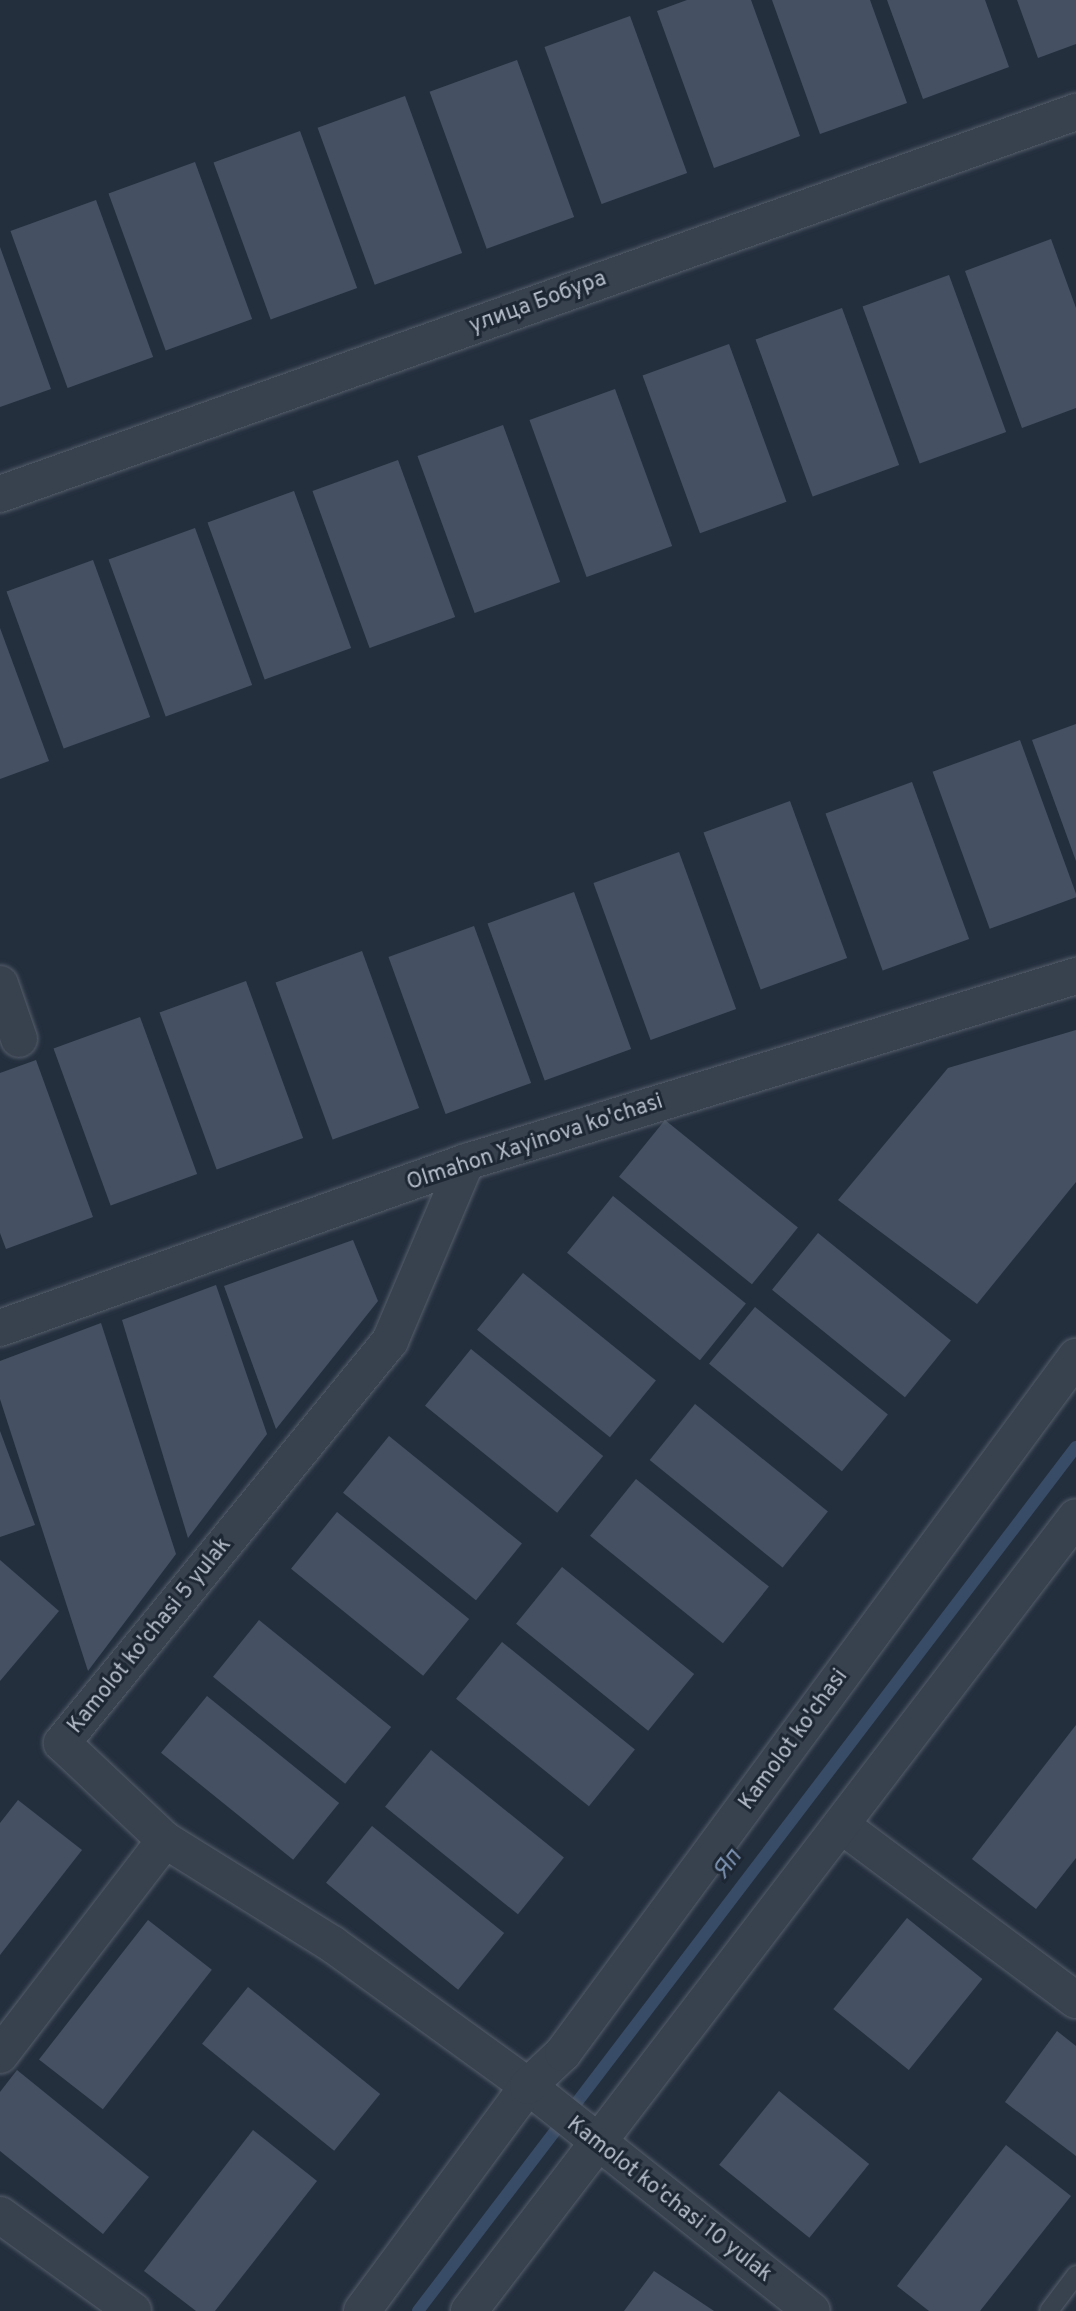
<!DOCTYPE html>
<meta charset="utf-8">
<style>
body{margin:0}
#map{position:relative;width:1076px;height:2311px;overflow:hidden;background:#242f3e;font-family:Overpass,sans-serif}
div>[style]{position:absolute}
.stream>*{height:12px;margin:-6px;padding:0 6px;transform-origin:6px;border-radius:6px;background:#394c67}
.building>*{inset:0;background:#455162;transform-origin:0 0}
.roads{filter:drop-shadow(0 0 2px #565f6c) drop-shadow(0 0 2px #565f6c)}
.service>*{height:18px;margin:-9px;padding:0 9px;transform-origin:9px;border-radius:9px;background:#38414e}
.minor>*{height:36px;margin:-18px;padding:0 18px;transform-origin:18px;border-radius:18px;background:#38414e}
span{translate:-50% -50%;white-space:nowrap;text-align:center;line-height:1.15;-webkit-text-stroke:6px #1d2633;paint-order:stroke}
.street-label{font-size:22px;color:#b4bcc9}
.water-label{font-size:24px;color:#7c92b1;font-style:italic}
</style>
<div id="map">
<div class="stream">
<i style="left:418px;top:2311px;width:1086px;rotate:-52.71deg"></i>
</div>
<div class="building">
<i style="clip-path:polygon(687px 0,751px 0,800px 136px,714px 168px,657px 11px)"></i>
<i style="clip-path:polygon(772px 0,870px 0,907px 103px,820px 134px)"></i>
<i style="clip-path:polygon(887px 0,985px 0,1009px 67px,923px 99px)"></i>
<i style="clip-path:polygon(1017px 0,1076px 0,1076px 44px,1038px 58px)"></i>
<i style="left:630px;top:16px;width:167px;height:91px;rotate:70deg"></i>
<i style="left:517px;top:60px;width:167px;height:93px;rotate:70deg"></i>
<i style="left:405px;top:96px;width:167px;height:93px;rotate:70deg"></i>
<i style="left:300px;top:131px;width:167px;height:92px;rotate:70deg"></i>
<i style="left:195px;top:162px;width:167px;height:92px;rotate:70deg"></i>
<i style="left:96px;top:200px;width:167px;height:91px;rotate:70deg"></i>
<i style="clip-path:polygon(1051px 239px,1076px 308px,1076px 408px,1022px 428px,965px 271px)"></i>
<i style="clip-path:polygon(0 247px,51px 389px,0 407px)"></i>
<i style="left:949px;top:275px;width:167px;height:92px;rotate:70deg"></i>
<i style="left:842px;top:308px;width:167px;height:92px;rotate:70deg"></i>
<i style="left:729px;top:344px;width:168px;height:92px;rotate:70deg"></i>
<i style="left:615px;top:389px;width:167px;height:91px;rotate:70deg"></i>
<i style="left:503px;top:425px;width:167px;height:91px;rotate:70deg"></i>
<i style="left:398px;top:460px;width:167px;height:91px;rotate:70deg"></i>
<i style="left:294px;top:491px;width:167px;height:92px;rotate:70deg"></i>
<i style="left:195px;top:528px;width:167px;height:92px;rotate:70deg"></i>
<i style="left:93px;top:560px;width:167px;height:92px;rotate:70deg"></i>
<i style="clip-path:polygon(0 628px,49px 761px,0 779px)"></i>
<i style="clip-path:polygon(1076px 724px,1076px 861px,1032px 740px)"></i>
<i style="left:1020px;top:740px;width:167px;height:93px;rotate:70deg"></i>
<i style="left:912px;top:782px;width:167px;height:92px;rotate:70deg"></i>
<i style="left:790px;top:801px;width:167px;height:92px;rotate:70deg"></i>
<i style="left:679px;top:852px;width:167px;height:91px;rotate:70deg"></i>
<i style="left:574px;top:892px;width:167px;height:92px;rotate:70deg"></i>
<i style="left:474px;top:926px;width:167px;height:91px;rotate:70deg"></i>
<i style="left:362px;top:951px;width:167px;height:92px;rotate:70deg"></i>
<i style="left:246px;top:981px;width:167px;height:92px;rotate:70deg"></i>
<i style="left:140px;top:1017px;width:167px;height:92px;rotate:70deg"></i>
<i style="clip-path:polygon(1076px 1030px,1076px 1182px,977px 1304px,838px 1200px,948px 1068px)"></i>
<i style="clip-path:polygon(36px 1060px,93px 1217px,6px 1249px,0 1233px,0 1073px)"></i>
<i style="left:665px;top:1120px;width:171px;height:73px;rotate:39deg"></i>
<i style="left:613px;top:1196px;width:171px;height:73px;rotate:39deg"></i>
<i style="left:818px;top:1233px;width:171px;height:73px;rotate:39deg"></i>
<i style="clip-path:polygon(353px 1240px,378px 1301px,276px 1429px,224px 1286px)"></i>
<i style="left:523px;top:1273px;width:171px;height:73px;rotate:39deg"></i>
<i style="clip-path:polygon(216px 1285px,267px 1434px,188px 1538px,122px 1320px)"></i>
<i style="left:755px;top:1307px;width:171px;height:73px;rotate:39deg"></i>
<i style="clip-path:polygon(101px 1323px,176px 1554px,88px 1671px,0 1399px,0 1361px)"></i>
<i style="left:471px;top:1349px;width:170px;height:73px;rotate:39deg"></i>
<i style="left:695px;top:1404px;width:171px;height:72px;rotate:39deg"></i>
<i style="clip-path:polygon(0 1431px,35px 1525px,0 1537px)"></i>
<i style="left:389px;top:1436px;width:171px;height:73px;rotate:39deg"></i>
<i style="left:636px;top:1479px;width:171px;height:73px;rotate:39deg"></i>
<i style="left:337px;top:1512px;width:170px;height:73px;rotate:39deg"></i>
<i style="clip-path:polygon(0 1560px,59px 1611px,0 1681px)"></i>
<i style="left:562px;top:1567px;width:170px;height:73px;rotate:39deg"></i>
<i style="left:259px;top:1620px;width:170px;height:73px;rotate:39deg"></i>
<i style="left:502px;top:1642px;width:171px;height:73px;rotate:39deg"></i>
<i style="left:207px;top:1696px;width:170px;height:73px;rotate:39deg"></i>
<i style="clip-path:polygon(1076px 1725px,1076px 1858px,1036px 1909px,972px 1859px)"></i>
<i style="left:431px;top:1750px;width:171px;height:73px;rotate:39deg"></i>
<i style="clip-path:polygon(18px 1800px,82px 1850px,0 1955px,0 1823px)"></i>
<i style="left:372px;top:1826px;width:170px;height:73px;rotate:39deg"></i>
<i style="left:907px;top:1918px;width:97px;height:117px;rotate:39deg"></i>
<i style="left:148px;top:1920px;width:81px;height:177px;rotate:38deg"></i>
<i style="left:248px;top:1987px;width:170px;height:73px;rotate:39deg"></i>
<i style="clip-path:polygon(1057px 2031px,1076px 2046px,1076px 2156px,1005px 2102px)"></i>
<i style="clip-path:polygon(17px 2070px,149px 2177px,103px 2234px,0 2151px,0 2092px)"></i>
<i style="left:779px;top:2091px;width:116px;height:95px;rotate:39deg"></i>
<i style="clip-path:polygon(253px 2130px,317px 2181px,215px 2311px,196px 2311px,144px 2271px)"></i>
<i style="clip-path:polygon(1006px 2145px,1071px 2196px,980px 2311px,929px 2311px,897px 2286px)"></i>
<i style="clip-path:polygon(654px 2271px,714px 2311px,624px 2311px)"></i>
</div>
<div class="roads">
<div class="service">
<i style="left:1049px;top:2311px;width:45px;rotate:-53.1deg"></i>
</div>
<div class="minor">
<i style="left:0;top:494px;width:1142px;rotate:-19.55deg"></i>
<i style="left:0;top:984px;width:58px;rotate:70.9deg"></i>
<i style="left:466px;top:1162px;width:194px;rotate:113deg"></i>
<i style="left:390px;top:1341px;width:519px;rotate:129.21deg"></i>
<i style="left:62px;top:1743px;width:141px;rotate:43.3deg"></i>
<i style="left:165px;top:1840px;width:197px;rotate:31.9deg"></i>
<i style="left:332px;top:1944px;width:242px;rotate:35.9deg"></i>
<i style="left:528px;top:2086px;width:362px;rotate:38.4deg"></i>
<i style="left:0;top:1328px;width:495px;rotate:-19.6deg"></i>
<i style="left:466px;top:1162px;width:638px;rotate:-16.96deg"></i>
<i style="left:841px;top:1825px;width:293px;rotate:36.7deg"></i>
<i style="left:0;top:2055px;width:271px;rotate:-52.5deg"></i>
<i style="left:0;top:2215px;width:164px;rotate:35.8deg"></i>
<i style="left:362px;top:2311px;width:280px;rotate:-53.6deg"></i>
<i style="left:528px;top:2086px;width:48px;rotate:-43.3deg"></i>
<i style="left:563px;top:2053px;width:865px;rotate:-53.61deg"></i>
<i style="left:469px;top:2311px;width:999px;rotate:-52.6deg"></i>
</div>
</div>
<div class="street-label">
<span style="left:538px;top:303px;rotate:-20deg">улица Бобура</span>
<span style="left:535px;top:1143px;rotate:-18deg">Olmahon Xayinova ko'chasi</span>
<span style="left:150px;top:1636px;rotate:-51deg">Kamolot ko'chasi 5 yulak</span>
<span style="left:794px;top:1740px;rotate:-54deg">Kamolot ko'chasi</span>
<span style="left:669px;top:2200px;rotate:38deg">Kamolot ko'chasi 10 yulak</span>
</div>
<div class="water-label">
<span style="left:729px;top:1865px;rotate:-53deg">Яп</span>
</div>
</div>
